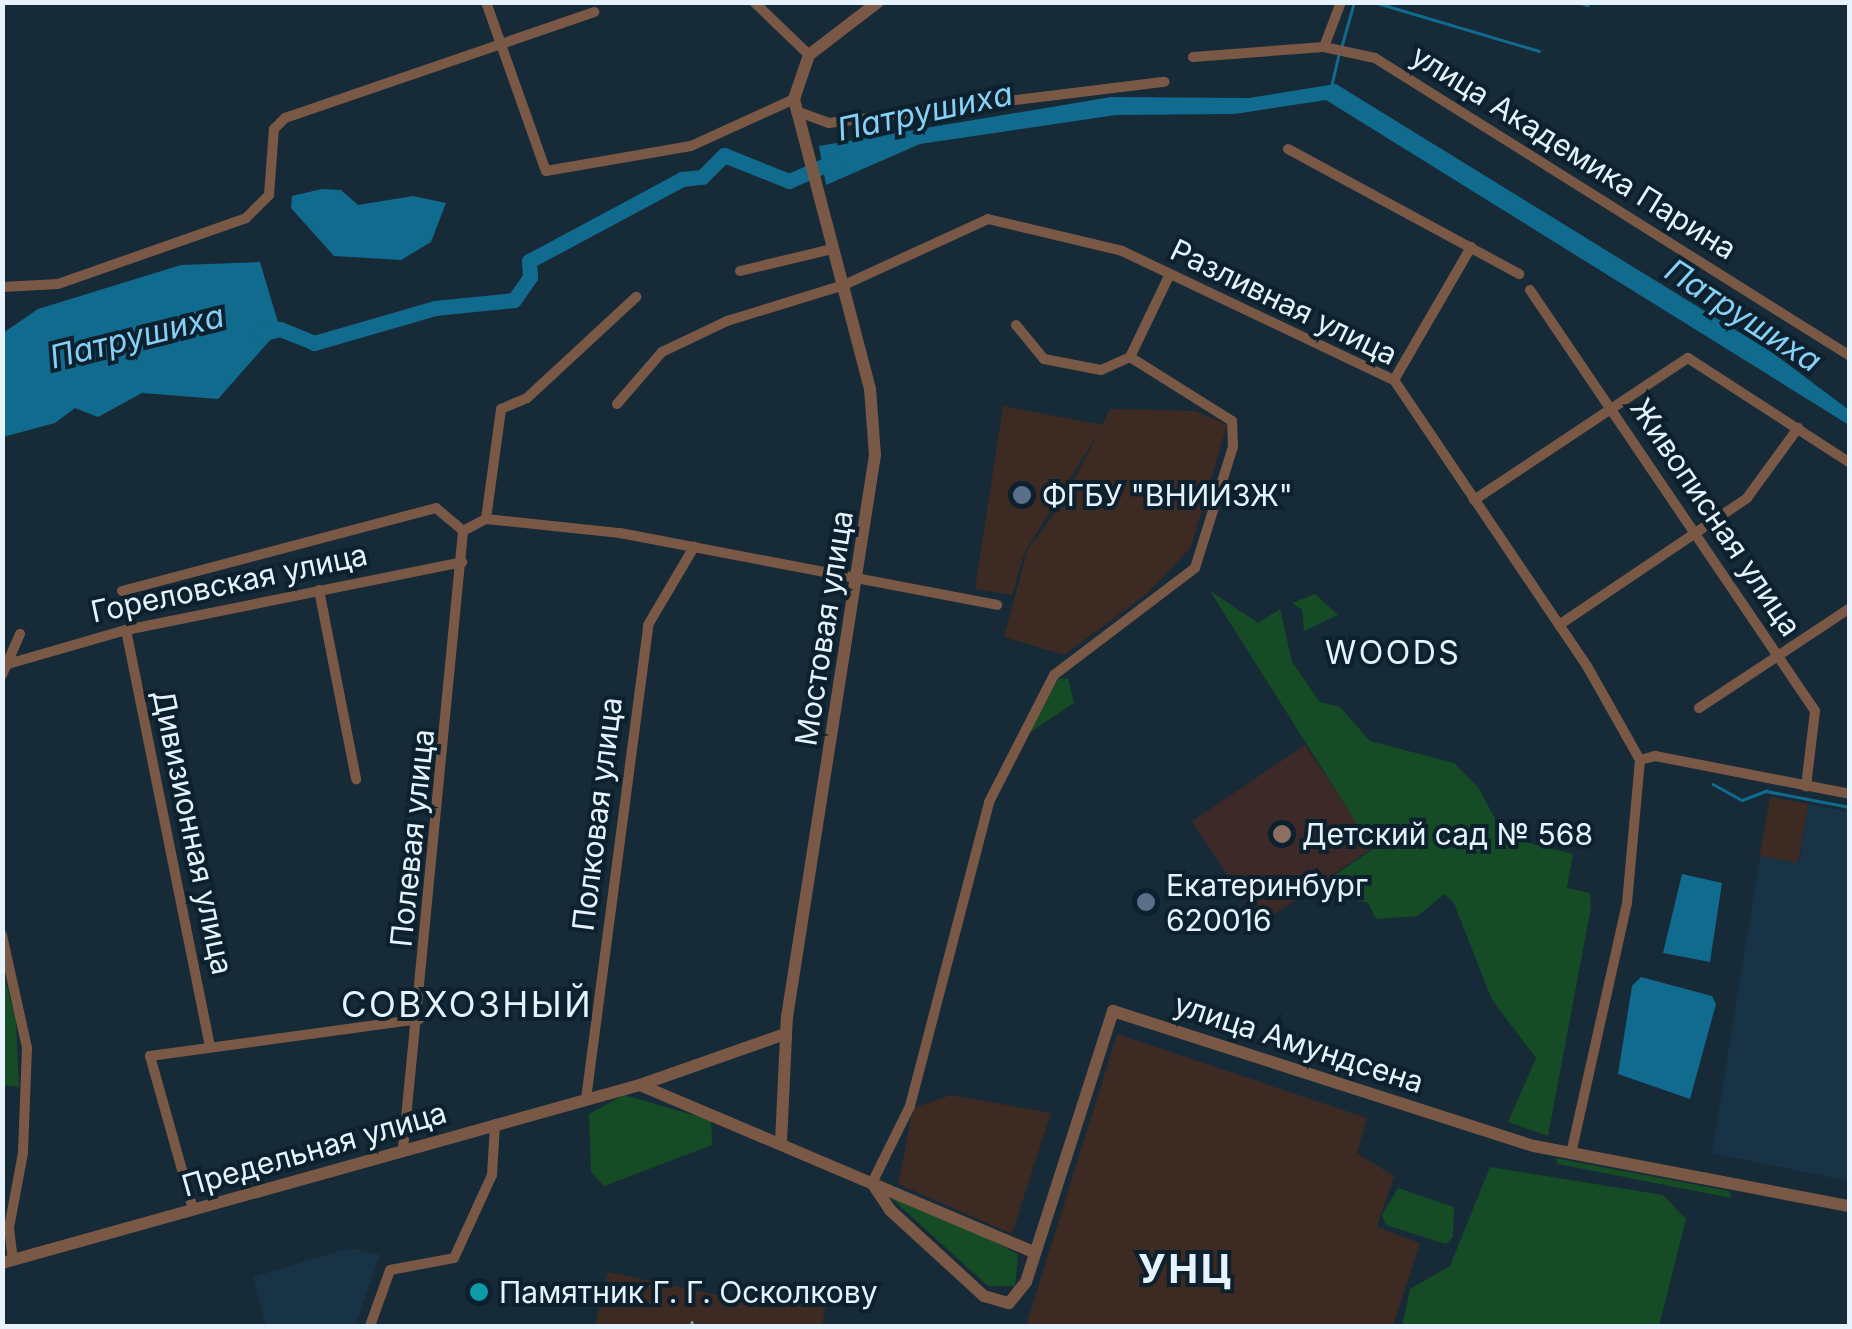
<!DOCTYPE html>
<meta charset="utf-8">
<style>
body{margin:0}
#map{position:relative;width:1852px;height:1329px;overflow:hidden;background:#162a38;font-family:Inter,sans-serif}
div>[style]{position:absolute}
.built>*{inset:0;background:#183346}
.industrial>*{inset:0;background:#3c2a23;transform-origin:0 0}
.education>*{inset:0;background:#3d2927;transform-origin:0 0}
.green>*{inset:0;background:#164c25}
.water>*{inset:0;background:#116b8e}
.stream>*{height:2.5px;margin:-1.25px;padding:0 1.25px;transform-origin:1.25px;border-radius:1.25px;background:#116b8e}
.river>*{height:15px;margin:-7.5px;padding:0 7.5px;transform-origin:7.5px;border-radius:7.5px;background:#116b8e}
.minor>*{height:10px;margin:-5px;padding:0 5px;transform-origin:5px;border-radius:5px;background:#7a5846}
.tertiary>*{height:12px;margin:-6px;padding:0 6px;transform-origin:6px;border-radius:6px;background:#7a5846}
.rail>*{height:2.5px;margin-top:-1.25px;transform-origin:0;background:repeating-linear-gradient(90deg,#8494a0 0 5px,transparent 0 15px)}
.dots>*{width:28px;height:28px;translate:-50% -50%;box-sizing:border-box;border:5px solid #0c202e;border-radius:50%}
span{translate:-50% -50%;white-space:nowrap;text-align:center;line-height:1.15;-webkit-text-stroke:8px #0c202e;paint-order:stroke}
.street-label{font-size:30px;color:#e6f2fc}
.poi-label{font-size:30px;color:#e6f2fc}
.left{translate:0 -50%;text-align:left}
.water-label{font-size:32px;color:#87d0f5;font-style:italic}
.neighbourhood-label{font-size:32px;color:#e6f2fc;letter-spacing:2.5px}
.quarter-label{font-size:35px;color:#e6f2fc;letter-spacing:2.5px}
.district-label{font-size:40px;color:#e6f2fc;font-weight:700;letter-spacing:2.5px}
.frame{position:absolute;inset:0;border:5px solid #e6f2fc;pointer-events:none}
</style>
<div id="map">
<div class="built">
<i style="clip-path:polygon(1808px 804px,1849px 812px,1849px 1181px,1712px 1153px,1760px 856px,1799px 862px)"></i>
<i style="clip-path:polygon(350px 1248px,380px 1255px,355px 1326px,266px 1326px,253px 1277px)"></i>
</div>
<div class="industrial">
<i style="clip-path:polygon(1003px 406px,1103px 425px,1024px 554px,1012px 595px,975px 589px)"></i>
<i style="clip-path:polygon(1110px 409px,1196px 411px,1227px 425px,1191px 547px,1148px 593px,1064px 655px,1004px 637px,1027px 551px,1064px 500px)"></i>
<i style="left:1770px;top:797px;width:39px;height:60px;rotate:10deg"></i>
<i style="clip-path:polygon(1117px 1034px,1367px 1118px,1357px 1153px,1394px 1176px,1377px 1227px,1420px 1243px,1393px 1326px,1026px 1326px)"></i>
<i style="clip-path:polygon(951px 1095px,1051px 1113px,1012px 1234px,898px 1184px,913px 1108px)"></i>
<i style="clip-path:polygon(608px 1272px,779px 1308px,783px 1294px,826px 1303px,822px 1326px,595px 1326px)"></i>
</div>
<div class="education">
<i style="left:1305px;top:745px;width:123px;height:137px;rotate:56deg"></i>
</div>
<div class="green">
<i style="clip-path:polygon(1210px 591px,1258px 623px,1280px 609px,1292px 662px,1320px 702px,1340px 707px,1370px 741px,1454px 763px,1478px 787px,1505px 837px,1573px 854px,1567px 888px,1590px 893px,1591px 907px,1548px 1136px,1508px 1122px,1536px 1058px,1492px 1000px,1454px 903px,1444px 894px,1418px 916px,1376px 919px,1368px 903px,1314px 889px,1373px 849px)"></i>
<i style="clip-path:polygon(1315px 594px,1338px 615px,1304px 631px,1302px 610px,1292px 603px)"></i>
<i style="clip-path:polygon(1068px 678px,1074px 703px,1029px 733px,1058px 679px)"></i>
<i style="clip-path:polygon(3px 970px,16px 1022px,19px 1087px,3px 1085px)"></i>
<i style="clip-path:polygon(624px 1095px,711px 1120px,712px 1145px,604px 1186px,591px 1172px,589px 1114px)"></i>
<i style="clip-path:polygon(1555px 1158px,1729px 1191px,1731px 1198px,1558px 1164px)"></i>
<i style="clip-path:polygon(1490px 1167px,1663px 1195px,1686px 1219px,1659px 1326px,1402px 1326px,1410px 1289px,1450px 1266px)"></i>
<i style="clip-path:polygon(1398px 1188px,1454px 1207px,1453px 1237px,1446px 1244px,1386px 1225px,1382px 1215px)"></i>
<i style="clip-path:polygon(894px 1192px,1018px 1254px,1015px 1286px,988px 1286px,891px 1198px)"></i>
</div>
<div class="water">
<i style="clip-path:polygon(1336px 84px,1773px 353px,1849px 410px,1849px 425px,1326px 100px,1235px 114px,1116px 115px,920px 144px,826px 185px,819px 146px,1111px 97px,1249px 98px)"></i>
<i style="clip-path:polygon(322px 189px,341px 190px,358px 205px,413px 196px,446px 203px,431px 242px,401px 260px,334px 256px,291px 208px,292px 196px)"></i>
<i style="clip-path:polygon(260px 262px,280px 329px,218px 399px,142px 393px,98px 417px,75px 408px,55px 423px,3px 437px,3px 333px,38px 309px,181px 265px)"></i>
<i style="clip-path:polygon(1682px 874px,1722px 883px,1710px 962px,1663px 953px)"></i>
<i style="clip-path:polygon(1641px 977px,1712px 996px,1716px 1004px,1690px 1099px,1618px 1074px,1632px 986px)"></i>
</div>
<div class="stream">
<i style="left:1374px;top:2px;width:172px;rotate:16.5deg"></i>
<i style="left:1579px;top:2px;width:9px;rotate:21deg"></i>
<i style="left:1341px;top:48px;width:48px;rotate:-74.2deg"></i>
<i style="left:1331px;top:87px;width:32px;rotate:-77deg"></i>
<i style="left:1713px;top:784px;width:33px;rotate:29deg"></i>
<i style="left:1742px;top:800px;width:26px;rotate:-21deg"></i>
<i style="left:1766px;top:791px;width:86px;rotate:10.8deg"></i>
</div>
<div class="river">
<i style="left:260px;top:334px;width:21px;rotate:-14deg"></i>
<i style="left:280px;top:329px;width:37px;rotate:22deg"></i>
<i style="left:314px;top:343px;width:126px;rotate:-16.1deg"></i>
<i style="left:435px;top:308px;width:79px;rotate:-5.8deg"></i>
<i style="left:514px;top:300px;width:28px;rotate:-55deg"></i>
<i style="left:530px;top:277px;width:16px;rotate:-94deg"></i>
<i style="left:529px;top:261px;width:174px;rotate:-28.2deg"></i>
<i style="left:682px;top:179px;width:20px;rotate:-6deg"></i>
<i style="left:702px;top:177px;width:31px;rotate:-45deg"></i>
<i style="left:724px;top:155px;width:70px;rotate:21.8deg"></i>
<i style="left:789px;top:181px;width:60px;rotate:-23.6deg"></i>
</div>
<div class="minor">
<i style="left:486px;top:2px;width:179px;rotate:70.5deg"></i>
<i style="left:546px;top:171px;width:147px;rotate:-9.8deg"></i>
<i style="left:691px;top:146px;width:113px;rotate:-24.5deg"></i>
<i style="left:754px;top:2px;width:76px;rotate:43.9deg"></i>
<i style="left:1324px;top:47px;width:48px;rotate:-69.3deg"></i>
<i style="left:1193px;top:57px;width:131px;rotate:-4.4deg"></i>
<i style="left:1324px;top:47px;width:52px;rotate:12.2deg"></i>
<i style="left:1375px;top:58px;width:561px;rotate:32.1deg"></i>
<i style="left:796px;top:111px;width:35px;rotate:20deg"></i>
<i style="left:829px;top:123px;width:338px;rotate:-7deg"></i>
<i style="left:1288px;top:149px;width:263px;rotate:28.4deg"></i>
<i style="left:740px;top:271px;width:95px;rotate:-13.4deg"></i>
<i style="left:2px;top:287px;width:56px;rotate:-3.1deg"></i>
<i style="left:58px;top:284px;width:199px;rotate:-19.3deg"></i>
<i style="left:246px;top:218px;width:33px;rotate:-45deg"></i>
<i style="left:269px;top:195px;width:66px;rotate:-85.7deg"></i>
<i style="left:274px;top:129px;width:16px;rotate:-45deg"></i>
<i style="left:285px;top:118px;width:327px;rotate:-18.9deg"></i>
<i style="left:1530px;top:290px;width:508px;rotate:55.9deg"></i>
<i style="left:1815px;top:711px;width:76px;rotate:96.8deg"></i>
<i style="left:1016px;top:325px;width:44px;rotate:50.5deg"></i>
<i style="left:1044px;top:359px;width:58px;rotate:10.9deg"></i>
<i style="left:1101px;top:370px;width:32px;rotate:-24deg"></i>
<i style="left:1130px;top:357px;width:92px;rotate:-64.3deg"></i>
<i style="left:1394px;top:380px;width:154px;rotate:-59.9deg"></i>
<i style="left:617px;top:404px;width:69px;rotate:-49.1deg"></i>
<i style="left:662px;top:352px;width:72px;rotate:-25.5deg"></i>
<i style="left:727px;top:321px;width:122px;rotate:-17.1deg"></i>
<i style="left:844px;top:285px;width:158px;rotate:-24.6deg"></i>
<i style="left:988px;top:219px;width:138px;rotate:13.4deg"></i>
<i style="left:1122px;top:251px;width:301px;rotate:25.4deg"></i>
<i style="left:1394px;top:380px;width:345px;rotate:56deg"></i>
<i style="left:1587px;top:666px;width:108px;rotate:60.6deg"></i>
<i style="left:1640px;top:760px;width:144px;rotate:95.2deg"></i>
<i style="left:1627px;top:903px;width:257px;rotate:102.6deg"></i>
<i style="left:1474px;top:500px;width:257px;rotate:-33.6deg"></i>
<i style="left:1688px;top:358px;width:193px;rotate:32.9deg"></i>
<i style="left:486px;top:519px;width:111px;rotate:-82.2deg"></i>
<i style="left:501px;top:409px;width:28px;rotate:-23deg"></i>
<i style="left:527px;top:398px;width:149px;rotate:-42.8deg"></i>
<i style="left:463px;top:531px;width:26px;rotate:-28deg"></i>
<i style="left:486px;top:519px;width:135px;rotate:6deg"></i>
<i style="left:620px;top:533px;width:384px;rotate:10.8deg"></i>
<i style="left:319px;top:590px;width:193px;rotate:78.9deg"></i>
<i style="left:122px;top:591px;width:325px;rotate:-14.8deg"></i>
<i style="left:436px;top:508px;width:35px;rotate:40deg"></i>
<i style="left:1559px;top:625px;width:227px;rotate:-34deg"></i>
<i style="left:1747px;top:498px;width:87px;rotate:-53.9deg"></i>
<i style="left:126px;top:630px;width:423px;rotate:78.6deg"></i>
<i style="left:8px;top:664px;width:123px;rotate:-16.1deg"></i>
<i style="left:126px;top:630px;width:343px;rotate:-11.4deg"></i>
<i style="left:2px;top:675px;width:45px;rotate:-66.3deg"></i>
<i style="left:1699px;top:708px;width:181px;rotate:-33.5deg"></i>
<i style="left:1640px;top:760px;width:16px;rotate:-15deg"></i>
<i style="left:1655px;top:756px;width:199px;rotate:11deg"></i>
<i style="left:2px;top:935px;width:116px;rotate:77.5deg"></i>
<i style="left:27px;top:1048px;width:105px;rotate:92.2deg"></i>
<i style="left:23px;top:1153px;width:76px;rotate:100.6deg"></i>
<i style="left:9px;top:1228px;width:32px;rotate:83deg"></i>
<i style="left:586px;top:1099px;width:478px;rotate:-82.5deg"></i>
<i style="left:648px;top:625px;width:91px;rotate:-59.5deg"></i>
<i style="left:403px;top:1149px;width:621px;rotate:-84.45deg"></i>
<i style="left:872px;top:1183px;width:86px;rotate:-63.7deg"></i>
<i style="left:910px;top:1106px;width:314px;rotate:-75.4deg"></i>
<i style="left:989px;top:802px;width:143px;rotate:-62.9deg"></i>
<i style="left:1054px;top:675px;width:177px;rotate:-37.2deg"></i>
<i style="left:1195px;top:568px;width:127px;rotate:-72.6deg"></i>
<i style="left:1233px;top:447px;width:26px;rotate:-92deg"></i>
<i style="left:1232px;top:421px;width:120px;rotate:-147.9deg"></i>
<i style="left:193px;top:1209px;width:159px;rotate:-105.7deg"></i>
<i style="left:150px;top:1056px;width:272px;rotate:-7.8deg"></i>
<i style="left:370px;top:1326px;width:59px;rotate:-70.3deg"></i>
<i style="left:390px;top:1270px;width:65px;rotate:-10.6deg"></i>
<i style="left:454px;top:1258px;width:91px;rotate:-65.4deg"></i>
<i style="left:492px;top:1175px;width:51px;rotate:-86.6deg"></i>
</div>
<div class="tertiary">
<i style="left:640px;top:1085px;width:429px;rotate:23deg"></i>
<i style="left:781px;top:1142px;width:125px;rotate:-87.3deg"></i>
<i style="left:787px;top:1017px;width:569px;rotate:-81.1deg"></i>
<i style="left:875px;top:455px;width:66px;rotate:-94.3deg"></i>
<i style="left:870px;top:389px;width:300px;rotate:-104.7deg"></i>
<i style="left:794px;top:99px;width:46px;rotate:-71.2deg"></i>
<i style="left:809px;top:55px;width:87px;rotate:-37.5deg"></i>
<i style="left:872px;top:1183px;width:32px;rotate:56deg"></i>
<i style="left:890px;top:1210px;width:127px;rotate:42.5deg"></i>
<i style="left:984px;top:1296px;width:26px;rotate:16deg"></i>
<i style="left:1009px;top:1303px;width:27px;rotate:-51deg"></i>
<i style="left:1026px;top:1282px;width:285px;rotate:-72.2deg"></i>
<i style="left:1113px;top:1011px;width:442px;rotate:17.8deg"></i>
<i style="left:1534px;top:1146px;width:322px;rotate:10.8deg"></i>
<i style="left:2px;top:1263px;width:662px;rotate:-15.59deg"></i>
<i style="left:640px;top:1085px;width:154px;rotate:-19.4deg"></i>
</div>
<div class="rail">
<i style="left:691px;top:1326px;width:11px;rotate:-75deg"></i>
</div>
<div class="dots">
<i style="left:1022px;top:495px;background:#5c6f8a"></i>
<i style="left:1282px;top:834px;background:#8d6e63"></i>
<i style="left:1146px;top:902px;background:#5c6f8a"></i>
<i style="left:479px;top:1292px;background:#0f9aa8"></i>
</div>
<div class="street-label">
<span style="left:1574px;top:152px;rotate:32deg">улица Академика Парина</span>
<span style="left:1284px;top:302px;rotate:26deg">Разливная улица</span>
<span style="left:1716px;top:517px;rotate:56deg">Живописная улица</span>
<span style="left:229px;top:583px;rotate:-12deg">Гореловская улица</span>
<span style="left:824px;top:628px;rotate:-81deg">Мостовая улица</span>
<span style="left:597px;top:814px;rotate:-83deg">Полковая улица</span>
<span style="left:193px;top:832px;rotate:78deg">Дивизионная улица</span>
<span style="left:412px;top:838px;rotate:-84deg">Полевая улица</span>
<span style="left:1299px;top:1043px;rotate:18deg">улица Амундсена</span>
<span style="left:314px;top:1149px;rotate:-16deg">Предельная улица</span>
</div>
<div class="poi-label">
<span class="left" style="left:1042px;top:495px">ФГБУ "ВНИИЗЖ"</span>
<span class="left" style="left:1302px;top:834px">Детский сад № 568</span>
<span class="left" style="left:1166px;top:902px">Екатеринбург<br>620016</span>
<span class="left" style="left:499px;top:1292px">Памятник Г. Г. Осколкову</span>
</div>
<div class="water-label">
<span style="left:925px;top:112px;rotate:-12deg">Патрушиха</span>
<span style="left:1743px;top:316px;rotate:33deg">Патрушиха</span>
<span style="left:137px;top:337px;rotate:-14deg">Патрушиха</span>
</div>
<div class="neighbourhood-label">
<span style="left:1393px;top:653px">WOODS</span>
</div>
<div class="quarter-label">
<span style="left:467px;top:1004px">СОВХОЗНЫЙ</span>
</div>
<div class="district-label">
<span style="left:1186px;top:1269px">УНЦ</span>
</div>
<div class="frame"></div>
</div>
